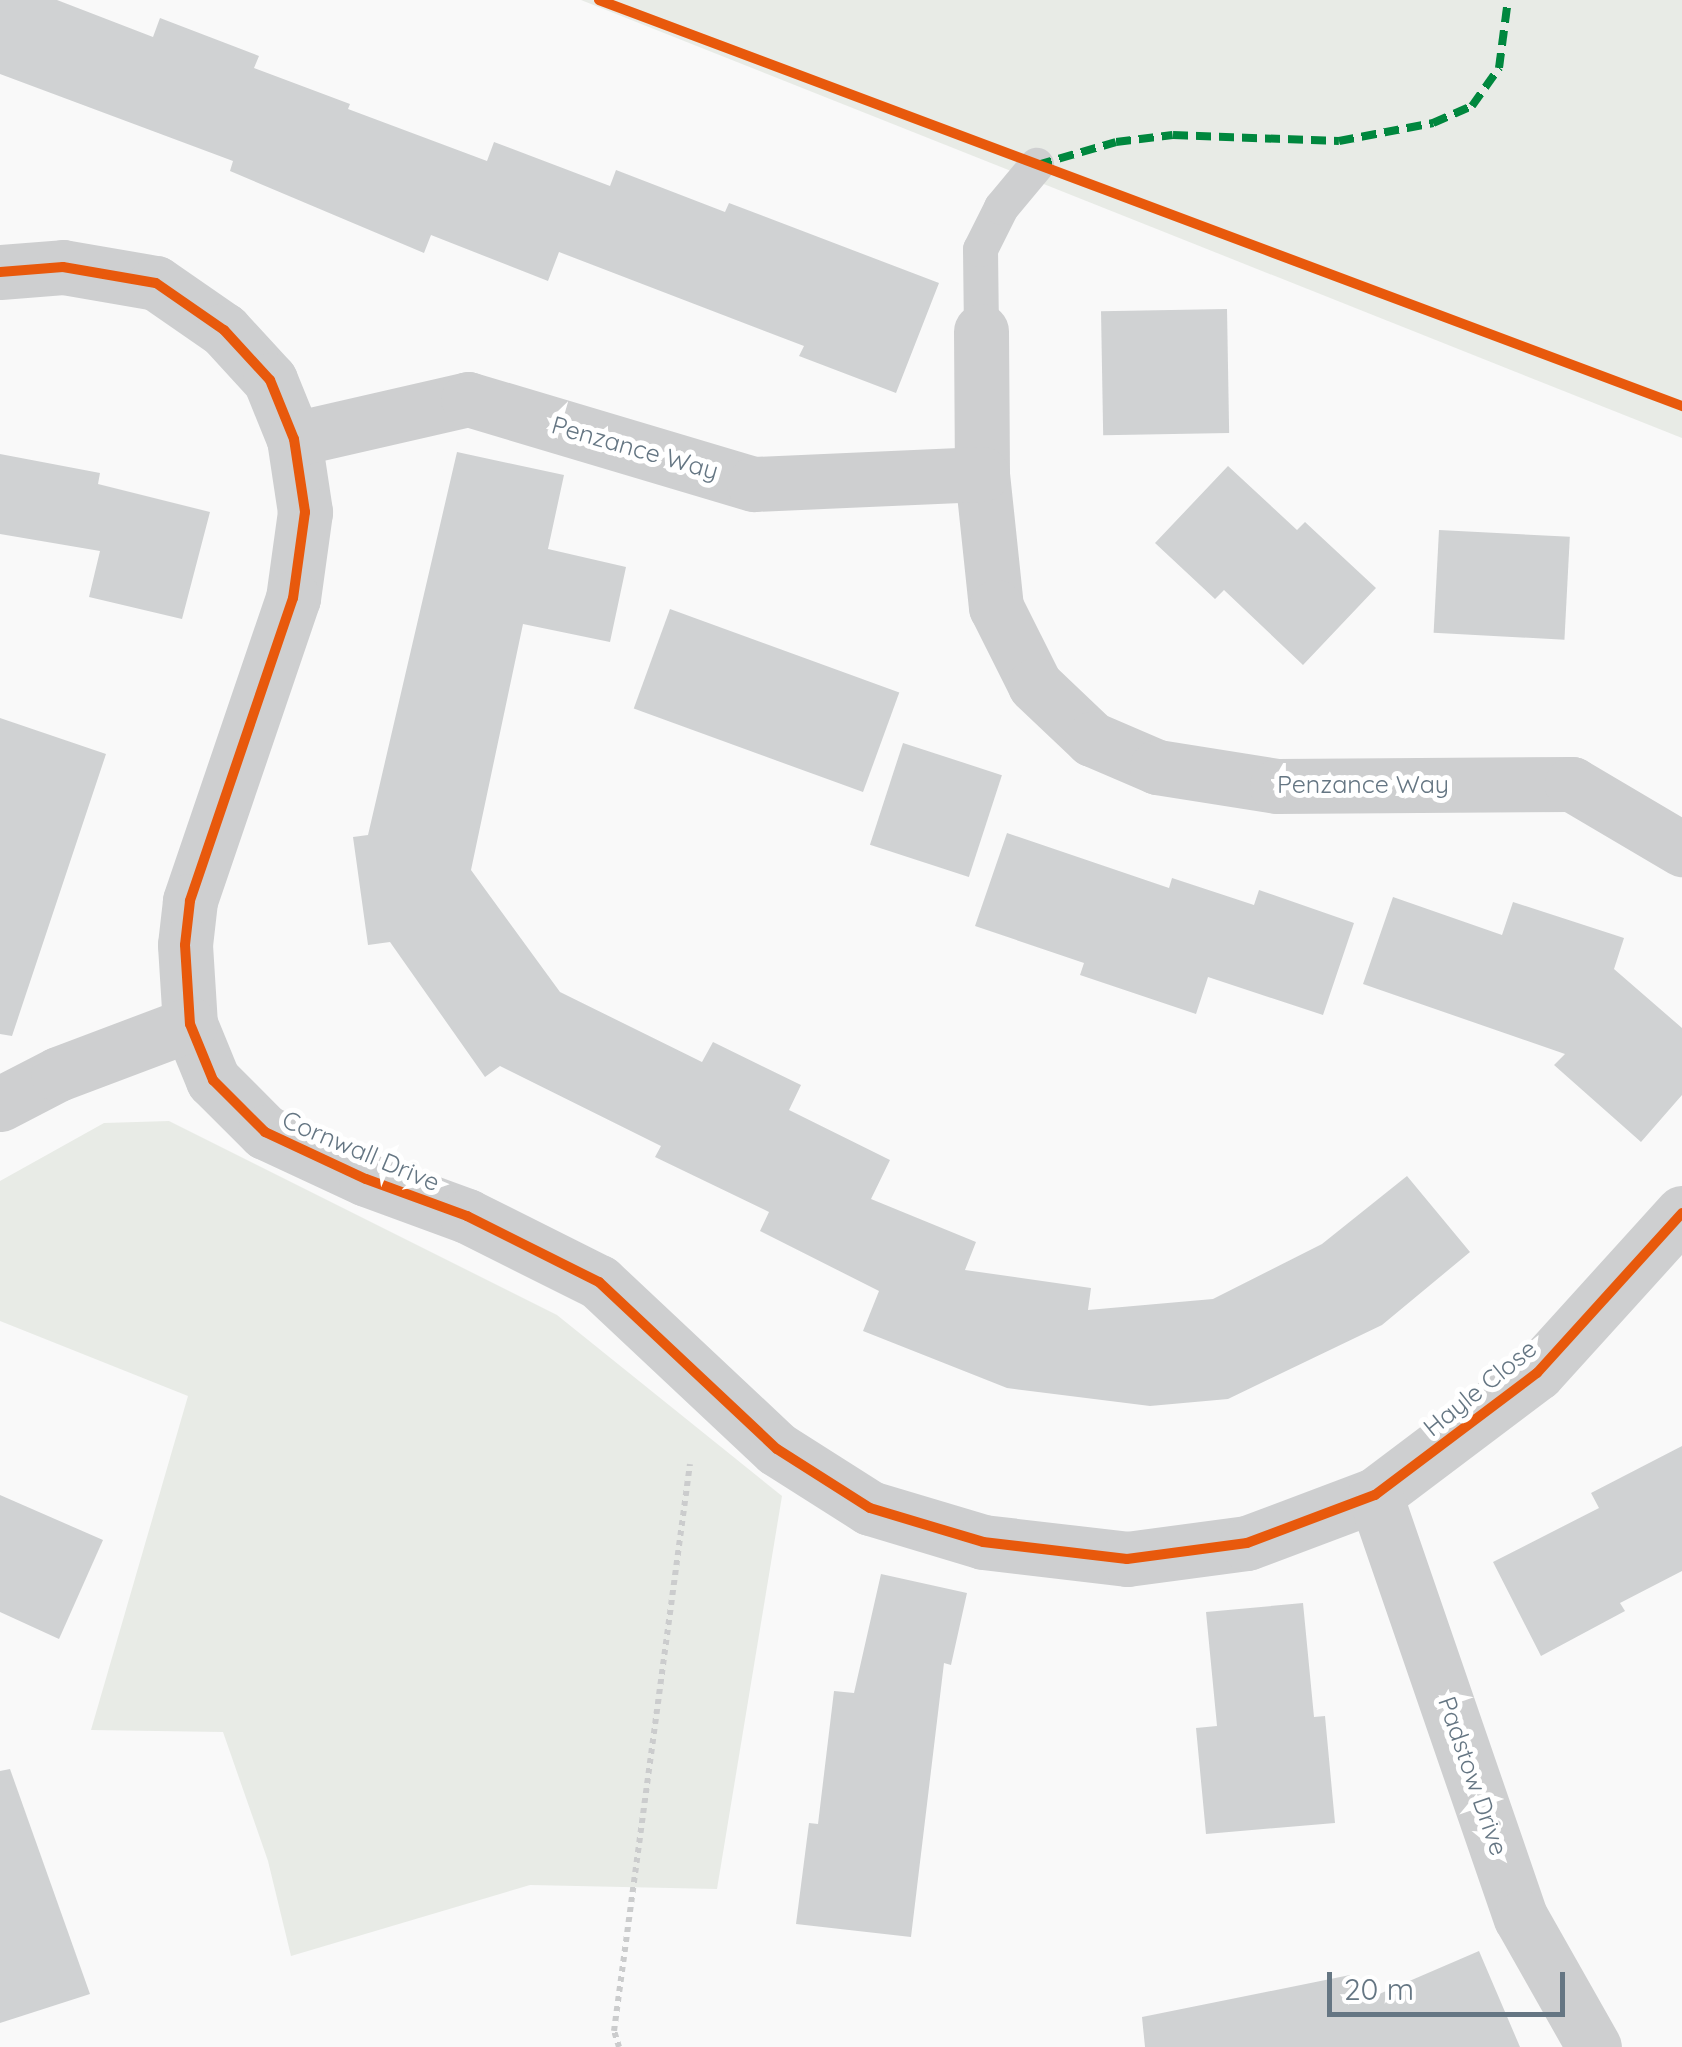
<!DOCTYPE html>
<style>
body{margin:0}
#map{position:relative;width:1682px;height:2047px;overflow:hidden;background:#f9f9f9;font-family:Quicksand,sans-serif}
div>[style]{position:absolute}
.green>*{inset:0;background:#e8ebe6}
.building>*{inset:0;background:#d0d2d3;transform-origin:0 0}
.path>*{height:6px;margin-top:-3px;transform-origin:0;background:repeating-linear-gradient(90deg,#cbcccd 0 5px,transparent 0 10px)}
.service>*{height:35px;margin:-17.5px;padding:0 17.5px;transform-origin:17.5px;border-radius:17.5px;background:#cecfd0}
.minor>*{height:55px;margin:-27.5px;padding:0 27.5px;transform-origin:27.5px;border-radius:27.5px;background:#cecfd0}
.quiet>*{height:8px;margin-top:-4px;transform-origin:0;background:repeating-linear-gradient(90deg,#00873e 0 15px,transparent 0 23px)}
.cycleway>*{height:10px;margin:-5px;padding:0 5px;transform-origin:5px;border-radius:5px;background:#e8590c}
span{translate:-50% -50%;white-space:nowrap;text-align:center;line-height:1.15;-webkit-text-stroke:10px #fff;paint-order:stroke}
.street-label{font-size:25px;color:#657683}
.scale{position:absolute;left:1327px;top:1972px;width:238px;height:45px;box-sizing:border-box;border:5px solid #657683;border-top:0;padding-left:12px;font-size:30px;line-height:35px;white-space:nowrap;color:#657683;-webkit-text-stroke:8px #fff;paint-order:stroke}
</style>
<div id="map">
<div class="green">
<i style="clip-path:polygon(581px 0,1682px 0,1682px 438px)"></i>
<i style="clip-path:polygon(169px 1121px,557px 1315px,782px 1496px,717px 1889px,530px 1885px,291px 1956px,268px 1861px,223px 1732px,91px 1730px,188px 1396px,0 1321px,0 1181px,104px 1123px)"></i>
</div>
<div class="building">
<i style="clip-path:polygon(0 0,57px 0,153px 37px,160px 18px,259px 56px,254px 68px,350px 104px,348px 109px,487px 161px,494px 142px,610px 186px,616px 170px,725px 212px,729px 203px,939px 283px,896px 393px,799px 356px,804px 346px,559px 252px,548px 281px,431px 235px,424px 253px,230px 171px,233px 161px,0 74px)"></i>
<i style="left:1227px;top:309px;width:124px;height:126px;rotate:89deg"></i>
<i style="clip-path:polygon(457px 452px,564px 475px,548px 549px,626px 567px,610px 642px,523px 624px,471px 870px,560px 992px,702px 1062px,713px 1042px,801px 1085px,789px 1110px,890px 1160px,871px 1199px,976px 1242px,965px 1270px,1091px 1288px,1088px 1310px,1213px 1299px,1322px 1244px,1407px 1176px,1470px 1252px,1382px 1325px,1228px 1399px,1150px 1406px,1007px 1388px,863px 1331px,879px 1291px,760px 1231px,769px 1212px,655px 1157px,661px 1146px,500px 1066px,485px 1077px,390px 942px,368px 945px,353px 837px,368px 835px)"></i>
<i style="clip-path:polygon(0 454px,100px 473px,98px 484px,210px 512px,182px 619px,89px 597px,100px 551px,0 534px)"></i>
<i style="clip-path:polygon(1228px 466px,1297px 530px,1305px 522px,1376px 588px,1303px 665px,1224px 590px,1215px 599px,1155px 543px)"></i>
<i style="left:1439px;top:530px;width:131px;height:103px;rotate:3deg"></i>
<i style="left:670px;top:609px;width:244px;height:106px;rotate:20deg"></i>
<i style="clip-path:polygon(0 718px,106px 754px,12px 1036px,0 1034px)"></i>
<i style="left:903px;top:743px;width:104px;height:107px;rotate:18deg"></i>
<i style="clip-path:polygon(1007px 833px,1169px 888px,1172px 878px,1254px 905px,1259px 890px,1354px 923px,1323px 1015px,1208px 977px,1196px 1014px,1080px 975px,1084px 963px,975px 926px)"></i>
<i style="clip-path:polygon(1393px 897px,1502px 935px,1513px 902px,1624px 938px,1614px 969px,1682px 1028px,1682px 1095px,1641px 1142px,1554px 1065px,1565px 1054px,1363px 984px)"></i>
<i style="clip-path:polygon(1682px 1446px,1682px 1571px,1620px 1603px,1625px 1611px,1541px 1656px,1493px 1562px,1599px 1508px,1591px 1493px)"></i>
<i style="clip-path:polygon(0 1495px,103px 1540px,59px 1639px,0 1612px)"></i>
<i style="clip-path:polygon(881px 1574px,967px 1593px,951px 1665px,944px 1663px,911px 1937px,796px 1924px,809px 1823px,818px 1824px,834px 1691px,854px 1693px)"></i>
<i style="clip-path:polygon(1303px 1603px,1314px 1717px,1325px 1716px,1335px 1823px,1206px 1834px,1196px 1728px,1217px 1726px,1206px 1612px)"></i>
<i style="clip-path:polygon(10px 1769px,90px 1994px,0 2023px,0 1771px)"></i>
<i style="clip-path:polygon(1479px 1951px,1520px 2047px,1145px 2047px,1142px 2017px,1350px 1975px,1356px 2004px)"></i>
</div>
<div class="path">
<i style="left:619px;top:2047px;width:17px;rotate:-107deg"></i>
<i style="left:614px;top:2031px;width:572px;rotate:-82.37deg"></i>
</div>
<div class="service">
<i style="left:981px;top:331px;width:82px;rotate:-90.7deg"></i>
<i style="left:980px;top:249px;width:47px;rotate:-63.4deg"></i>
<i style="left:1001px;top:207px;width:55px;rotate:-50.2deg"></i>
</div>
<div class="minor">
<i style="left:0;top:272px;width:63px;rotate:-4.5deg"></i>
<i style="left:63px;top:267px;width:94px;rotate:9.8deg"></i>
<i style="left:156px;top:283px;width:83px;rotate:34.7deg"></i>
<i style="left:224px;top:330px;width:68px;rotate:47.4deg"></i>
<i style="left:270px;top:380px;width:64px;rotate:67.9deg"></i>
<i style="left:294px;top:439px;width:74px;rotate:81.4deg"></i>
<i style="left:305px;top:512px;width:87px;rotate:97.9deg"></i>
<i style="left:293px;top:598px;width:320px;rotate:108.8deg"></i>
<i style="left:190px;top:901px;width:44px;rotate:96.5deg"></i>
<i style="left:185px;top:945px;width:79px;rotate:86.4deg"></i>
<i style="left:190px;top:1024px;width:61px;rotate:67.7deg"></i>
<i style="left:213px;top:1080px;width:74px;rotate:45deg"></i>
<i style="left:265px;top:1132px;width:111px;rotate:25deg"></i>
<i style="left:366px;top:1179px;width:108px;rotate:20.1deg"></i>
<i style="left:467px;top:1216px;width:148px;rotate:26.6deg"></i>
<i style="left:599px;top:1282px;width:244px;rotate:43.2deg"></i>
<i style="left:777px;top:1449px;width:110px;rotate:32.4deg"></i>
<i style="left:870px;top:1508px;width:118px;rotate:16.7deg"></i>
<i style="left:983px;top:1542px;width:145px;rotate:6.7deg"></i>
<i style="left:1127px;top:1559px;width:121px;rotate:-7.6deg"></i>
<i style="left:1247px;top:1543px;width:137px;rotate:-20.6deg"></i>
<i style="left:1375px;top:1495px;width:203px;rotate:-37deg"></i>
<i style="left:1537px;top:1373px;width:216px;rotate:-47.8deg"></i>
<i style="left:981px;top:331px;width:143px;rotate:89.6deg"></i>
<i style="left:982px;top:474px;width:134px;rotate:84deg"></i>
<i style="left:996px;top:607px;width:87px;rotate:63.4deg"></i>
<i style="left:1035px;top:685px;width:79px;rotate:43.5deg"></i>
<i style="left:1092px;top:739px;width:71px;rotate:23.3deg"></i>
<i style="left:1157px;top:767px;width:121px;rotate:9deg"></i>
<i style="left:1277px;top:786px;width:295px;rotate:-0.4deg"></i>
<i style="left:1572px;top:784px;width:128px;rotate:30.6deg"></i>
<i style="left:294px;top:439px;width:179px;rotate:-12.9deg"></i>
<i style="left:468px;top:399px;width:298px;rotate:16.6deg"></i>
<i style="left:754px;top:484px;width:228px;rotate:-2.5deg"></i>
<i style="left:0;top:1104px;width:65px;rotate:-27.3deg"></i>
<i style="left:58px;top:1074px;width:141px;rotate:-20.7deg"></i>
<i style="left:1375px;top:1495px;width:447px;rotate:71deg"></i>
<i style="left:1521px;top:1918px;width:148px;rotate:60.5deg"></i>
</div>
<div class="quiet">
<i style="left:1037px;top:165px;width:82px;rotate:-16.2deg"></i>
<i style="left:1116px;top:142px;width:57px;rotate:-7deg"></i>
<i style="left:1173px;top:135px;width:166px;rotate:2.1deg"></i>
<i style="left:1339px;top:141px;width:96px;rotate:-10.8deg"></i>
<i style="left:1433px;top:123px;width:43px;rotate:-23.6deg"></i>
<i style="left:1472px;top:106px;width:47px;rotate:-54.6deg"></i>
<i style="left:1499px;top:68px;width:69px;rotate:-82.5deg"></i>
</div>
<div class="cycleway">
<i style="left:599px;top:0;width:1157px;rotate:20.55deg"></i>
<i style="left:0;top:272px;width:63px;rotate:-4.5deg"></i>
<i style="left:63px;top:267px;width:94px;rotate:9.8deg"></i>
<i style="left:156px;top:283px;width:83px;rotate:34.7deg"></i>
<i style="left:224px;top:330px;width:68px;rotate:47.4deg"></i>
<i style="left:270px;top:380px;width:64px;rotate:67.9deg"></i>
<i style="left:294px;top:439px;width:74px;rotate:81.4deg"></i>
<i style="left:305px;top:512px;width:87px;rotate:97.9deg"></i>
<i style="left:293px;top:598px;width:320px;rotate:108.8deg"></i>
<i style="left:190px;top:901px;width:44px;rotate:96.5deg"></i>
<i style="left:185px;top:945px;width:79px;rotate:86.4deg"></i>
<i style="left:190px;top:1024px;width:61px;rotate:67.7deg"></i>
<i style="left:213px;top:1080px;width:74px;rotate:45deg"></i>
<i style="left:265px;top:1132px;width:111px;rotate:25deg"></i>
<i style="left:366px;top:1179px;width:108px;rotate:20.1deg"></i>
<i style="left:467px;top:1216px;width:148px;rotate:26.6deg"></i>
<i style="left:599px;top:1282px;width:244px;rotate:43.2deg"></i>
<i style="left:777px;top:1449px;width:110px;rotate:32.4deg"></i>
<i style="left:870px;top:1508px;width:118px;rotate:16.7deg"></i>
<i style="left:983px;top:1542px;width:145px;rotate:6.7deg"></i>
<i style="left:1127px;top:1559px;width:121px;rotate:-7.6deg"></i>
<i style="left:1247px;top:1543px;width:137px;rotate:-20.6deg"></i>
<i style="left:1375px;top:1495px;width:203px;rotate:-37deg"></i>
<i style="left:1537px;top:1373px;width:216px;rotate:-47.8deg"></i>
</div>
<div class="street-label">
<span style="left:635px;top:448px;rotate:16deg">Penzance Way</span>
<span style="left:1363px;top:784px">Penzance Way</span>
<span style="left:361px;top:1151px;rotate:23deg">Cornwall Drive</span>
<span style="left:1480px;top:1388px;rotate:-39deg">Hayle Close</span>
<span style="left:1473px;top:1776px;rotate:71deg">Padstow Drive</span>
</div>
<div class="scale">20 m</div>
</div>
